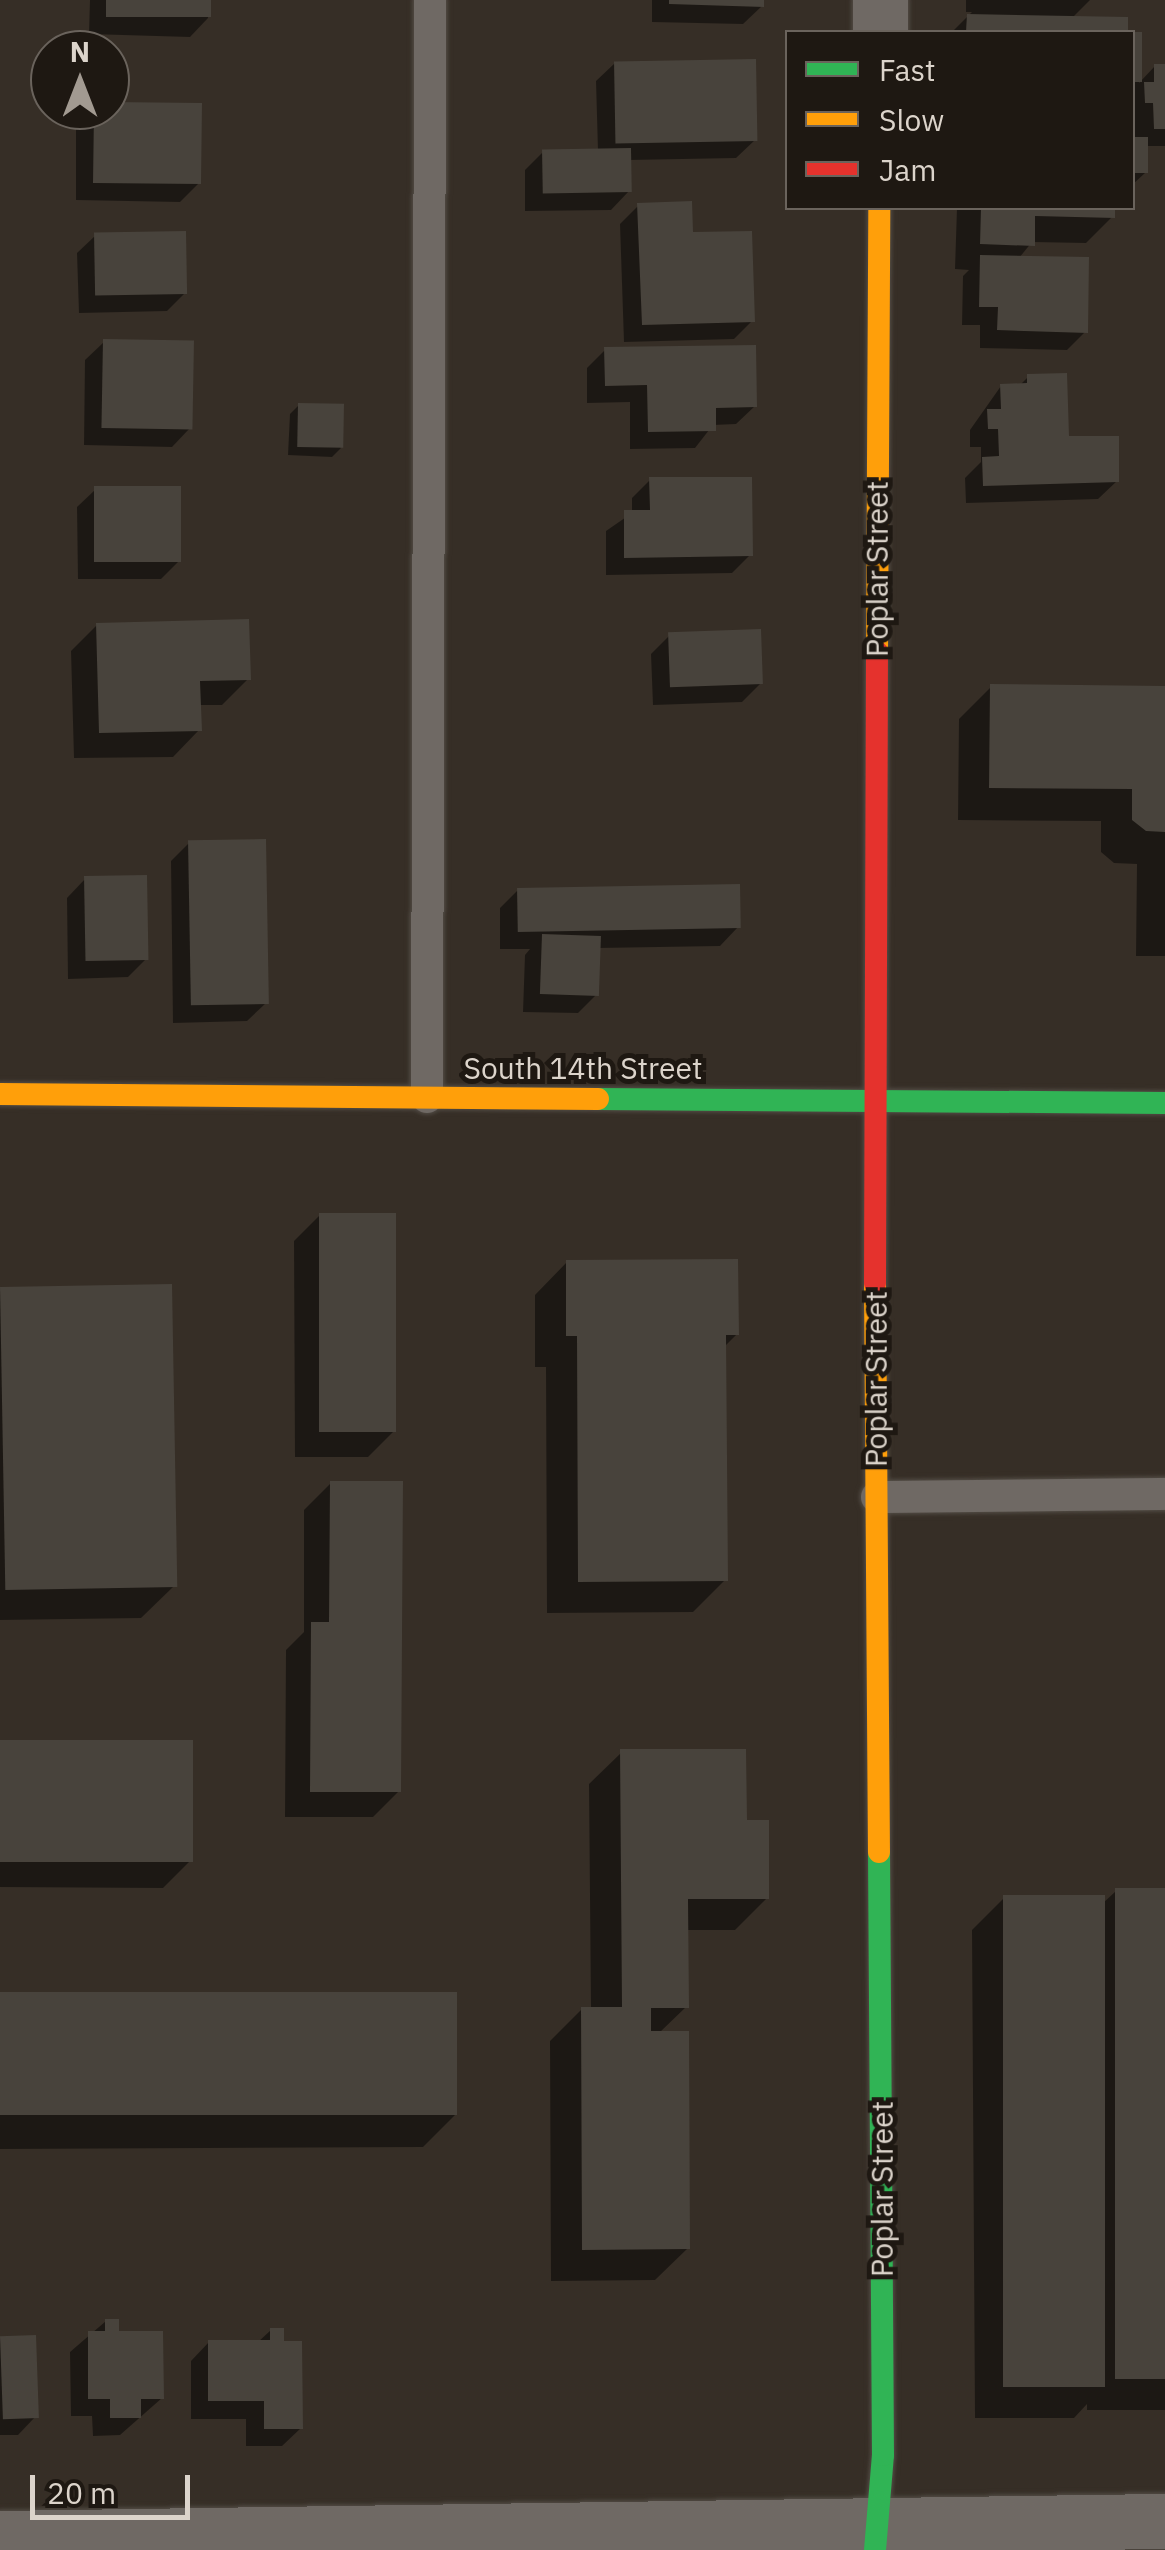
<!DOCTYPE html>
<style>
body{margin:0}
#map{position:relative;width:1165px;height:2550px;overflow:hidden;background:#362e26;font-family:"IBM Plex Sans",sans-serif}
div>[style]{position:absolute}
.shadow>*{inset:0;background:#0007}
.building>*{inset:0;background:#48433c;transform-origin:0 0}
.roads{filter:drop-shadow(0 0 2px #524c45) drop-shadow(0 0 2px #524c45)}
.lane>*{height:32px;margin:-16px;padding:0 16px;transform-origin:16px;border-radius:16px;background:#6f6964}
.street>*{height:55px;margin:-27.5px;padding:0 27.5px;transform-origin:27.5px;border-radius:27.5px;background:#6f6964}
.fast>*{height:22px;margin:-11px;padding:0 11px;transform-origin:11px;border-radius:11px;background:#30b455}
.slow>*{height:22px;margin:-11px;padding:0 11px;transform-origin:11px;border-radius:11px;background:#ff9f0a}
.jam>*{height:22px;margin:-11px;padding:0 11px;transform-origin:11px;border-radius:11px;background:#e5322d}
span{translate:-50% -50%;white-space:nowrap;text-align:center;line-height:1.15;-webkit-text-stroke:10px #1e1812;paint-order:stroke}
.street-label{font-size:30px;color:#dcd4cb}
.legend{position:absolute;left:785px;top:30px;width:350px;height:180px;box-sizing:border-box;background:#1e1812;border:2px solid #6a635c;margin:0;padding:12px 18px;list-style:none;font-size:30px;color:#dcd4cb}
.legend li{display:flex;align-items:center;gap:20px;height:50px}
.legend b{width:50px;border:2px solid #6a635c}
.north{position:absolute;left:30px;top:30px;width:100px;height:100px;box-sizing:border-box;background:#1e1812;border:2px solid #6a635c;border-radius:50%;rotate:0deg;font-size:28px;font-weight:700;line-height:40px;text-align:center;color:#dcd4cb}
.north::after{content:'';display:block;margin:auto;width:35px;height:45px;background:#a29a91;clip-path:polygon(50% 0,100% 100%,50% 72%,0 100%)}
.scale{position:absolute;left:30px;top:2475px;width:160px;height:45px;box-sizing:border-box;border:5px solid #dcd4cb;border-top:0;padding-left:12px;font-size:30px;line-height:35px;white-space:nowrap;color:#dcd4cb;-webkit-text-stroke:8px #1e1812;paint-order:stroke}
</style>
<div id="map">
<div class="shadow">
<i style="clip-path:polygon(90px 0,209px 0,208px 18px,190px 37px,89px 34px)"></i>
<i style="clip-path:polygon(652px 0,762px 0,762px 6px,743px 24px,652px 22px)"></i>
<i style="clip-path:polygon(966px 0,1090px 0,1072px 18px,1126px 19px,1126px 32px,952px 32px,972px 12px,966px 12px)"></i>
<i style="clip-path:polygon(1132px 34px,1139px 34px,1139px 83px,1155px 66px,1165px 66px,1165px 146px,1145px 146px,1145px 173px,1132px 185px)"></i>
<i style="clip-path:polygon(615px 63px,755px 140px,736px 158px,629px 160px,629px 191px,611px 210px,525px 211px,525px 170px,543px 152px,598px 151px,596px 81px)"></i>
<i style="clip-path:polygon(110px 105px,199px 183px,180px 202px,76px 200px,76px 123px,90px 110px)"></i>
<i style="clip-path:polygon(638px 206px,691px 235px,752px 321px,734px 339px,624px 342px,620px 224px)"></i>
<i style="clip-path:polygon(957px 208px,1112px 208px,1112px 217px,1086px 243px,1032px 242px,1019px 258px,1085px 332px,1067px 350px,980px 348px,980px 325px,962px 325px,963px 276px,969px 270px,955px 269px)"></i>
<i style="clip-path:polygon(96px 235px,185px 293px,167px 311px,79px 313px,77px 253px)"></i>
<i style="clip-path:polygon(104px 342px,190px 428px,172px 447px,84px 445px,85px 360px)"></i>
<i style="clip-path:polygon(605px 350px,755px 406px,736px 424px,713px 425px,695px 448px,630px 449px,630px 402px,587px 403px,587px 368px)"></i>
<i style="clip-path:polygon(1028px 377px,1066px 439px,1117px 481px,1098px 499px,966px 503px,965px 478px,981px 462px,981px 447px,970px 447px,970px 430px,1001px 386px,1019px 386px)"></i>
<i style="clip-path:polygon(299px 405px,341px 448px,332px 457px,288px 455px,290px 414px)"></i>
<i style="clip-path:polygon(650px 480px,750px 555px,732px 573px,606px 575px,606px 531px,632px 513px,632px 498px)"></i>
<i style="clip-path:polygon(96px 489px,180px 560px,161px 579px,78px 579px,77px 507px)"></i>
<i style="clip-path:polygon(97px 625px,248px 679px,222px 705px,199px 705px,199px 730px,173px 757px,74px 758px,71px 651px)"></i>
<i style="clip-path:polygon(669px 636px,761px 683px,742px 702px,653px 705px,651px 654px)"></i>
<i style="clip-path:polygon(991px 687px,1165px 688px,1165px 956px,1136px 956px,1137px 864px,1114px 863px,1101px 852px,1101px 821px,958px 820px,959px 719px)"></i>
<i style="clip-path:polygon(189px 843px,266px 1003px,247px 1021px,173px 1023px,171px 861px)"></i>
<i style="clip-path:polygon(85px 879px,146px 959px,128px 977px,68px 979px,67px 898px)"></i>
<i style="clip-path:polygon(518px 890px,738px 927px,720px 946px,598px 948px,596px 995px,578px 1013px,523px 1012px,525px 955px,530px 949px,500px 949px,500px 908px)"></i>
<i style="clip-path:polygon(320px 1215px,394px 1431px,368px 1457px,295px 1457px,294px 1241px)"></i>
<i style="clip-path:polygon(567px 1262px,737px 1334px,724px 1347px,725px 1580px,693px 1612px,547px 1613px,546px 1367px,535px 1367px,535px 1295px)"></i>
<i style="clip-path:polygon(0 1290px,174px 1586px,141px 1618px,0 1620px)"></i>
<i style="clip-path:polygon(331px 1483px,399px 1791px,373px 1817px,285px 1817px,286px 1650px,304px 1632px,304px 1510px)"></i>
<i style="clip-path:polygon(0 1742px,189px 1862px,163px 1888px,0 1887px)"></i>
<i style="clip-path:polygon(622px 1752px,744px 1823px,767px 1898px,735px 1930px,685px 1930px,686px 2007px,659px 2033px,688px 2248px,655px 2280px,551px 2281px,550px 2041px,582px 2009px,591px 2009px,589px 1784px)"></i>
<i style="clip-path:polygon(1165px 1890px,1165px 2410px,1087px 2410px,1087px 2404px,1074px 2418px,975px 2418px,972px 1930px,1004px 1898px,1102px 1904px,1116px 1891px)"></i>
<i style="clip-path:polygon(0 1997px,456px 2114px,423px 2147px,0 2149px)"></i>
<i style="clip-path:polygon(106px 2321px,162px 2398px,120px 2435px,93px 2436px,92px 2416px,71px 2416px,70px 2352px)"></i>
<i style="clip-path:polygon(271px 2330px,301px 2428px,282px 2446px,246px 2446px,246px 2419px,191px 2419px,191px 2361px,209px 2342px,258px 2342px)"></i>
<i style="clip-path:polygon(0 2338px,36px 2416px,18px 2435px,0 2435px)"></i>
</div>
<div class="building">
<i style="left:106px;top:0;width:105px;height:17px"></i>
<i style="clip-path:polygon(669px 0,764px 0,764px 7px,669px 4px)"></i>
<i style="clip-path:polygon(967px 14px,1128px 17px,1128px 32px,966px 32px)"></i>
<i style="left:1132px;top:32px;width:10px;height:50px"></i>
<i style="left:756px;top:59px;width:82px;height:142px;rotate:89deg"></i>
<i style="clip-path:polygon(1154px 64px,1165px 64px,1165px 129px,1154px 129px,1153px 103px,1145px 103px,1144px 82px,1154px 82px)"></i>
<i style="clip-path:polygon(110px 102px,202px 103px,201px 184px,93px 183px,94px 110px,110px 110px)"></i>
<i style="left:1132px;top:137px;width:16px;height:36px"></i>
<i style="left:631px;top:148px;width:44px;height:89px;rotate:89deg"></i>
<i style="clip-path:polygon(692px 201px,693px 232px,752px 231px,755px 322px,642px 325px,637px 203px)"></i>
<i style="clip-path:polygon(981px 208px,1115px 208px,1115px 218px,1035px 216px,1035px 246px,980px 244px)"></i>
<i style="left:186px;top:231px;width:63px;height:92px;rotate:89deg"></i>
<i style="clip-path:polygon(980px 255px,1089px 257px,1088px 333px,997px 330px,998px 307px,979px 307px)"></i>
<i style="left:103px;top:339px;width:91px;height:89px;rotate:1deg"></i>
<i style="clip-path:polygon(756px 345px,757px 407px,716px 408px,716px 431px,648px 432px,647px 385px,605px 386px,604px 347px)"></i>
<i style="clip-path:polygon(1067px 373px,1069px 436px,1119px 436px,1119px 482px,983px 486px,982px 457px,999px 456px,998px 429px,988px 429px,987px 409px,1001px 409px,1000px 384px,1027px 383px,1027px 374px)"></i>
<i style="left:298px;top:403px;width:46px;height:44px;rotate:1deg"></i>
<i style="clip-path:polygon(649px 477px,752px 477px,753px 556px,624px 558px,624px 510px,650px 510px)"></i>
<i style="left:94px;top:486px;width:87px;height:76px"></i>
<i style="clip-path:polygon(249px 619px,251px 680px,200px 681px,202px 731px,99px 733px,96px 623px)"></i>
<i style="left:761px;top:629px;width:55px;height:93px;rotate:88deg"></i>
<i style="clip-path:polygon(990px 684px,1165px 686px,1165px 832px,1146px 831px,1132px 820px,1132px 789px,989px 788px)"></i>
<i style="left:266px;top:839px;width:165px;height:78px;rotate:89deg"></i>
<i style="left:147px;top:875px;width:85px;height:63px;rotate:89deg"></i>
<i style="left:740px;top:884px;width:44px;height:223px;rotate:89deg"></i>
<i style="left:542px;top:934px;width:59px;height:60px;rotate:2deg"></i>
<i style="left:319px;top:1213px;width:77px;height:219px"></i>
<i style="clip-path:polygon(738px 1259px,739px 1335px,726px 1335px,728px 1581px,578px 1582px,577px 1336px,566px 1336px,566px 1260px)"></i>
<i style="left:172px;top:1284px;width:303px;height:172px;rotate:89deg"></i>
<i style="clip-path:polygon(330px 1481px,403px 1481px,401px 1792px,310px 1792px,311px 1622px,329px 1622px)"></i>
<i style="left:0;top:1740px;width:193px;height:122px"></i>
<i style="clip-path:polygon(620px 1749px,746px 1749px,747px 1820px,769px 1820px,769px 1899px,688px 1899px,689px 2008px,651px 2008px,651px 2031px,689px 2031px,690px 2249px,582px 2250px,581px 2007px,622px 2007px)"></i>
<i style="left:1115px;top:1888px;width:50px;height:491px"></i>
<i style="left:1003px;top:1895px;width:102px;height:492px"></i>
<i style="left:457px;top:1992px;width:123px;height:457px;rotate:90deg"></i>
<i style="clip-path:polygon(105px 2319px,119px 2319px,119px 2331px,163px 2331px,164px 2399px,141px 2399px,141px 2418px,110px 2418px,110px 2399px,88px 2399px,88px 2331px,105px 2331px)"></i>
<i style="clip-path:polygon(270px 2328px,284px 2328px,284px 2341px,302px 2341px,303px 2429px,264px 2429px,264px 2401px,208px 2401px,208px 2340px,270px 2340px)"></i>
<i style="left:36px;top:2335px;width:83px;height:36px;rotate:88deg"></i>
</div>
<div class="roads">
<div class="lane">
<i style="left:427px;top:1097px;width:1097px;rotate:-89.84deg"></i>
<i style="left:877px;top:1497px;width:288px;rotate:-0.6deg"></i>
</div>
<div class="street">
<i style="left:880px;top:32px;width:32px;rotate:-90deg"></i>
<i style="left:0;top:2538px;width:1165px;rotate:-0.84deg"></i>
</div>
<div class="fast">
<i style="left:598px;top:1099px;width:567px;rotate:0.4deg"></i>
<i style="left:875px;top:2550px;width:95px;rotate:-85.2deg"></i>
<i style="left:883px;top:2455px;width:603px;rotate:-90.38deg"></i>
</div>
<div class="slow">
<i style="left:877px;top:652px;width:444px;rotate:-89.7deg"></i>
<i style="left:0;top:1094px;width:598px;rotate:0.48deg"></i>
<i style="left:875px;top:1283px;width:569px;rotate:89.6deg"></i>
</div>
<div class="jam">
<i style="left:875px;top:1283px;width:631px;rotate:-89.82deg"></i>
</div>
</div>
<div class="street-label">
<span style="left:877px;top:569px;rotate:-90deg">Poplar Street</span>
<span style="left:583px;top:1068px">South 14th Street</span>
<span style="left:876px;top:1379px;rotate:-90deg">Poplar Street</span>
<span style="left:882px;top:2189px;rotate:-90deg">Poplar Street</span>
</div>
<ul class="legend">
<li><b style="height:12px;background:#30b455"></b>Fast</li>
<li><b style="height:12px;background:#ff9f0a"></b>Slow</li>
<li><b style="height:12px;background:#e5322d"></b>Jam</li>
</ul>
<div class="north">N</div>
<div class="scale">20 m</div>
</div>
